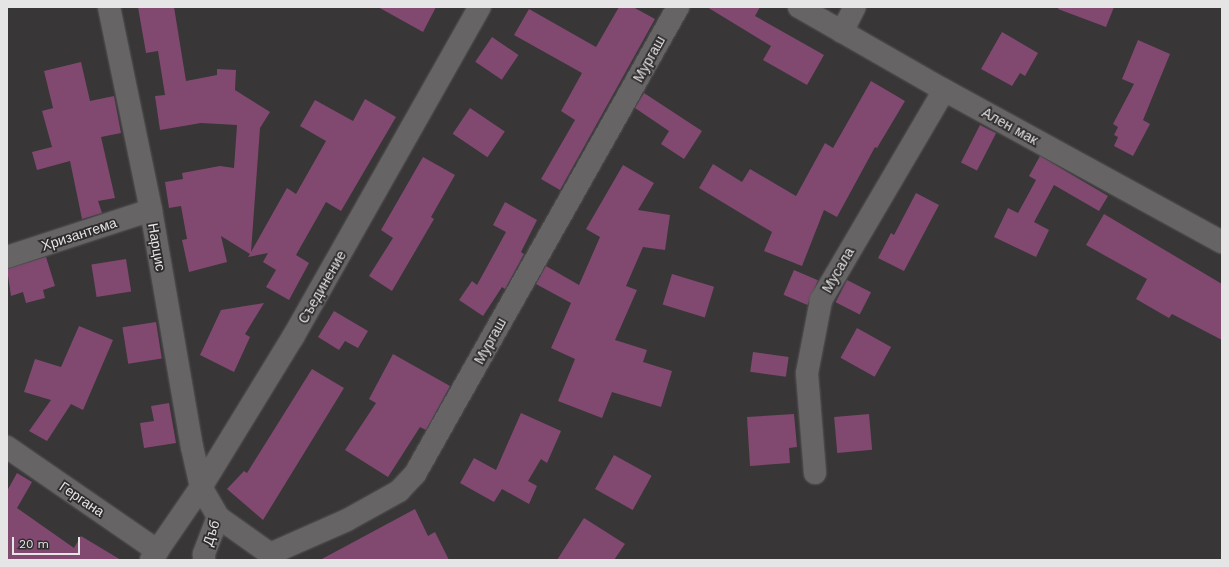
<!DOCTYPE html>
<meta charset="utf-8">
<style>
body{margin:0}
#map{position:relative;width:1229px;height:567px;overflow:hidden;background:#383637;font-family:"Work Sans",sans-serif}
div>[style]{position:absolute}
.building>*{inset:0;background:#814970;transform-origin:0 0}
.roads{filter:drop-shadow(0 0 1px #575557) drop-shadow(0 0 1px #575557)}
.minor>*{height:22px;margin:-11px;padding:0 11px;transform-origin:11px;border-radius:11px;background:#676466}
span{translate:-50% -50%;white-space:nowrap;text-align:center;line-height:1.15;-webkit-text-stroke:3.5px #2e2c2d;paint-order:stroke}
.street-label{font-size:14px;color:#e6e5e6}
.frame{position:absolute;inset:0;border:8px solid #e6e5e6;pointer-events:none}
.scale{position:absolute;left:12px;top:537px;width:68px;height:18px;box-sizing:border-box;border:2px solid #e6e5e6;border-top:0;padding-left:5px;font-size:12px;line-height:14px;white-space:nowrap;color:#e6e5e6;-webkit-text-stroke:3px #2e2c2d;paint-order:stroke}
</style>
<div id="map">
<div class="building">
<i style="clip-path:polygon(138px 7px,174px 7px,186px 81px,217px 75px,217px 69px,236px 70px,235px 90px,270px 112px,260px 128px,251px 252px,287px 188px,296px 194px,326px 141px,300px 126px,315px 100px,353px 121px,365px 99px,396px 117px,341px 211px,326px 202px,296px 255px,309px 263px,289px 300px,266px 287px,276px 270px,263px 262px,268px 253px,248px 257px,250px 254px,221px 236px,227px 262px,189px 272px,182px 240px,187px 239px,181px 206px,169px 208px,165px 182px,183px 179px,182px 173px,220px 166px,234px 168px,237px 125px,201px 123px,160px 130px,155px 96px,165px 95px,158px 51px,146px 53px)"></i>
<i style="clip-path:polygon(378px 7px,436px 7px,423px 32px)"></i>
<i style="clip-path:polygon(619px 7px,633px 7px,655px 19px,560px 190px,541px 179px,575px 120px,561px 111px,582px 73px,514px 35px,529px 9px,596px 47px)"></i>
<i style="clip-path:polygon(707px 7px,760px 7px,755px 16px,824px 55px,807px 85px,763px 60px,771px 46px)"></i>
<i style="clip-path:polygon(1059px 7px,1114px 7px,1106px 27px,1058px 9px)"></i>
<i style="clip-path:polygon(1002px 32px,1038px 53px,1025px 76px,1020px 73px,1012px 86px,981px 69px)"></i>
<i style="left:492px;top:37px;width:32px;height:30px;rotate:34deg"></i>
<i style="clip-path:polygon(1138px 40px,1170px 54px,1143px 120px,1150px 124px,1133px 156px,1114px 146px,1118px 137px,1114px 135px,1118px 127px,1113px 124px,1134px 84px,1122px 79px)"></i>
<i style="clip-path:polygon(81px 62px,90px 101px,114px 96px,121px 133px,101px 137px,115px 198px,98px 201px,102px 213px,82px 219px,70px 161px,37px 170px,32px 152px,52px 147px,42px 111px,53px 108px,44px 71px)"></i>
<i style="clip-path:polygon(871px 81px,905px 101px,877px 148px,875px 147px,837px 217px,824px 210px,802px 266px,764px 251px,772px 232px,699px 188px,713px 164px,742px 182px,750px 169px,796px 196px,825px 143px,833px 148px)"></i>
<i style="clip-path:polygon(644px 93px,702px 131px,684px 159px,661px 144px,669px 131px,635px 108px)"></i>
<i style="left:470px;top:108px;width:42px;height:31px;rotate:34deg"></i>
<i style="left:980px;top:125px;width:18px;height:42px;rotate:27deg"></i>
<i style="clip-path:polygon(1040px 156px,1108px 196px,1099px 211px,1054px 185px,1034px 222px,1049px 230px,1036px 257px,994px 237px,1008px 208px,1018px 213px,1036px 180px,1029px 176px)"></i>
<i style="clip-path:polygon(423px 157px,455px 175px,431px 217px,434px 219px,392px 291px,369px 276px,393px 238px,381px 230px)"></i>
<i style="clip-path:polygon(623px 165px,654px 183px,638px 210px,670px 215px,665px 250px,643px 247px,626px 286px,637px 290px,615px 340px,647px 350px,643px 362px,672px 371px,661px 407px,612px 392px,602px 418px,558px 401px,575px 359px,551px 348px,571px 303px,536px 284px,546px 266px,579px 285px,600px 237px,586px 229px)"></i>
<i style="clip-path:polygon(916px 193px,939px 205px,904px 271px,878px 258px,891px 233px,894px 235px)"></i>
<i style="clip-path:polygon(505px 202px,537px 220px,521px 252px,524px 254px,505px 289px,502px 287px,483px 316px,459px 300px,472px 281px,477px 285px,506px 232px,493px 225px)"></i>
<i style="clip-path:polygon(1104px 214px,1222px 284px,1222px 340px,1172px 314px,1169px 318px,1136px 299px,1147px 279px,1086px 245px)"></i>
<i style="clip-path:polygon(46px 257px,55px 286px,43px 290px,45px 298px,26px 303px,23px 292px,11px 296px,7px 269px)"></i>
<i style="left:126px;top:259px;width:33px;height:35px;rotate:81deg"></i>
<i style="left:794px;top:270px;width:26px;height:27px;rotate:23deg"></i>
<i style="left:672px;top:274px;width:44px;height:32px;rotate:17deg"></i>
<i style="left:847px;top:280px;width:27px;height:25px;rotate:27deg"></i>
<i style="clip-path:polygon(264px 303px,245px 334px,250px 337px,234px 372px,200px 355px,221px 310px)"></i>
<i style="clip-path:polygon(334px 311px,368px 331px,358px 348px,345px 341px,339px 350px,318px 337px)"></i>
<i style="left:156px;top:322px;width:37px;height:34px;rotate:81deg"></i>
<i style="clip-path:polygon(79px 326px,113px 340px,83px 410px,71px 404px,47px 441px,29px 431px,51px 400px,24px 392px,35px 359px,61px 367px)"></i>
<i style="left:857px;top:328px;width:39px;height:34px;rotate:29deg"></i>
<i style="left:753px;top:352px;width:36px;height:20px;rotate:8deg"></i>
<i style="clip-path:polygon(393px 354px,450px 386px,426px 430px,420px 427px,388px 477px,345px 450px,376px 403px,369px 399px)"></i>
<i style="clip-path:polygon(312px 369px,344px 388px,263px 520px,227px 489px,244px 471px,247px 473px)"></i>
<i style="clip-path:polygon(169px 403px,176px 443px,144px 448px,140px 423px,154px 421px,151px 406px)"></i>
<i style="clip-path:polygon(521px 413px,561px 431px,547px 463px,541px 459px,528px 481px,537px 486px,529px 504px,502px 489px,494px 502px,460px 483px,474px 458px,496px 470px)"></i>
<i style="clip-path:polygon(794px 414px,797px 447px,789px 448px,790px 463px,750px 466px,747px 417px)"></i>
<i style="left:869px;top:414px;width:36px;height:35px;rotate:85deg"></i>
<i style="left:614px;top:455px;width:43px;height:39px;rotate:29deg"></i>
<i style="clip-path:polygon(17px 473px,32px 482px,17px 508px,74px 548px,81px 536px,121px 560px,7px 560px,7px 491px)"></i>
<i style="clip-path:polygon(415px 509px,428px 536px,435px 532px,449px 560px,320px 560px)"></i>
<i style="clip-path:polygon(584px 518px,625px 544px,614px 560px,557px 560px)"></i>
</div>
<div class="roads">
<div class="minor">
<i style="left:109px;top:7px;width:207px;rotate:78.3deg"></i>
<i style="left:151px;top:210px;width:241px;rotate:80.2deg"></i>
<i style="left:192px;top:447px;width:41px;rotate:77.3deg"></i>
<i style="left:201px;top:487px;width:34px;rotate:60deg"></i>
<i style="left:218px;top:517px;width:40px;rotate:111deg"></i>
<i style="left:204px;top:554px;width:6px;rotate:90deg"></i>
<i style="left:799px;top:7px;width:167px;rotate:29.8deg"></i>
<i style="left:944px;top:90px;width:317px;rotate:28.7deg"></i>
<i style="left:842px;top:32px;width:28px;rotate:-63deg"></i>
<i style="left:7px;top:257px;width:151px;rotate:-18.1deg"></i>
<i style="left:7px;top:447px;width:183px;rotate:34.6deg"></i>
<i style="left:815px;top:473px;width:100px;rotate:-94.6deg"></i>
<i style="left:807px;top:373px;width:74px;rotate:-79.1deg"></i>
<i style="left:821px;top:300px;width:243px;rotate:-59.6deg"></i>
<i style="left:218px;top:517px;width:64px;rotate:35.4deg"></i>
<i style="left:270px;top:554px;width:84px;rotate:-23.8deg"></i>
<i style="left:347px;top:520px;width:60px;rotate:-29.1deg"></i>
<i style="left:399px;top:491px;width:23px;rotate:-47deg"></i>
<i style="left:415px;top:474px;width:536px;rotate:-60.61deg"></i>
<i style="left:151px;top:560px;width:88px;rotate:-55.6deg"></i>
<i style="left:201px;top:487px;width:176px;rotate:-58.5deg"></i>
<i style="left:293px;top:337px;width:379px;rotate:-60.5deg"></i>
</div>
</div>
<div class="street-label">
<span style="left:649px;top:59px;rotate:-61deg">Мургаш</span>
<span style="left:1010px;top:126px;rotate:29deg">Ален мак</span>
<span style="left:79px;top:234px;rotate:-18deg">Хризантема</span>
<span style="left:157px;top:247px;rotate:80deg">Нарцис</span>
<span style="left:838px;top:270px;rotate:-60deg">Мусала</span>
<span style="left:322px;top:287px;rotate:-60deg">Съединение</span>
<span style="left:490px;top:341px;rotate:-61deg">Мургаш</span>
<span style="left:82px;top:499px;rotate:34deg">Гергана</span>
<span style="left:211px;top:533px;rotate:-72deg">Дъб</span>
</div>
<div class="frame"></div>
<div class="scale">20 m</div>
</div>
